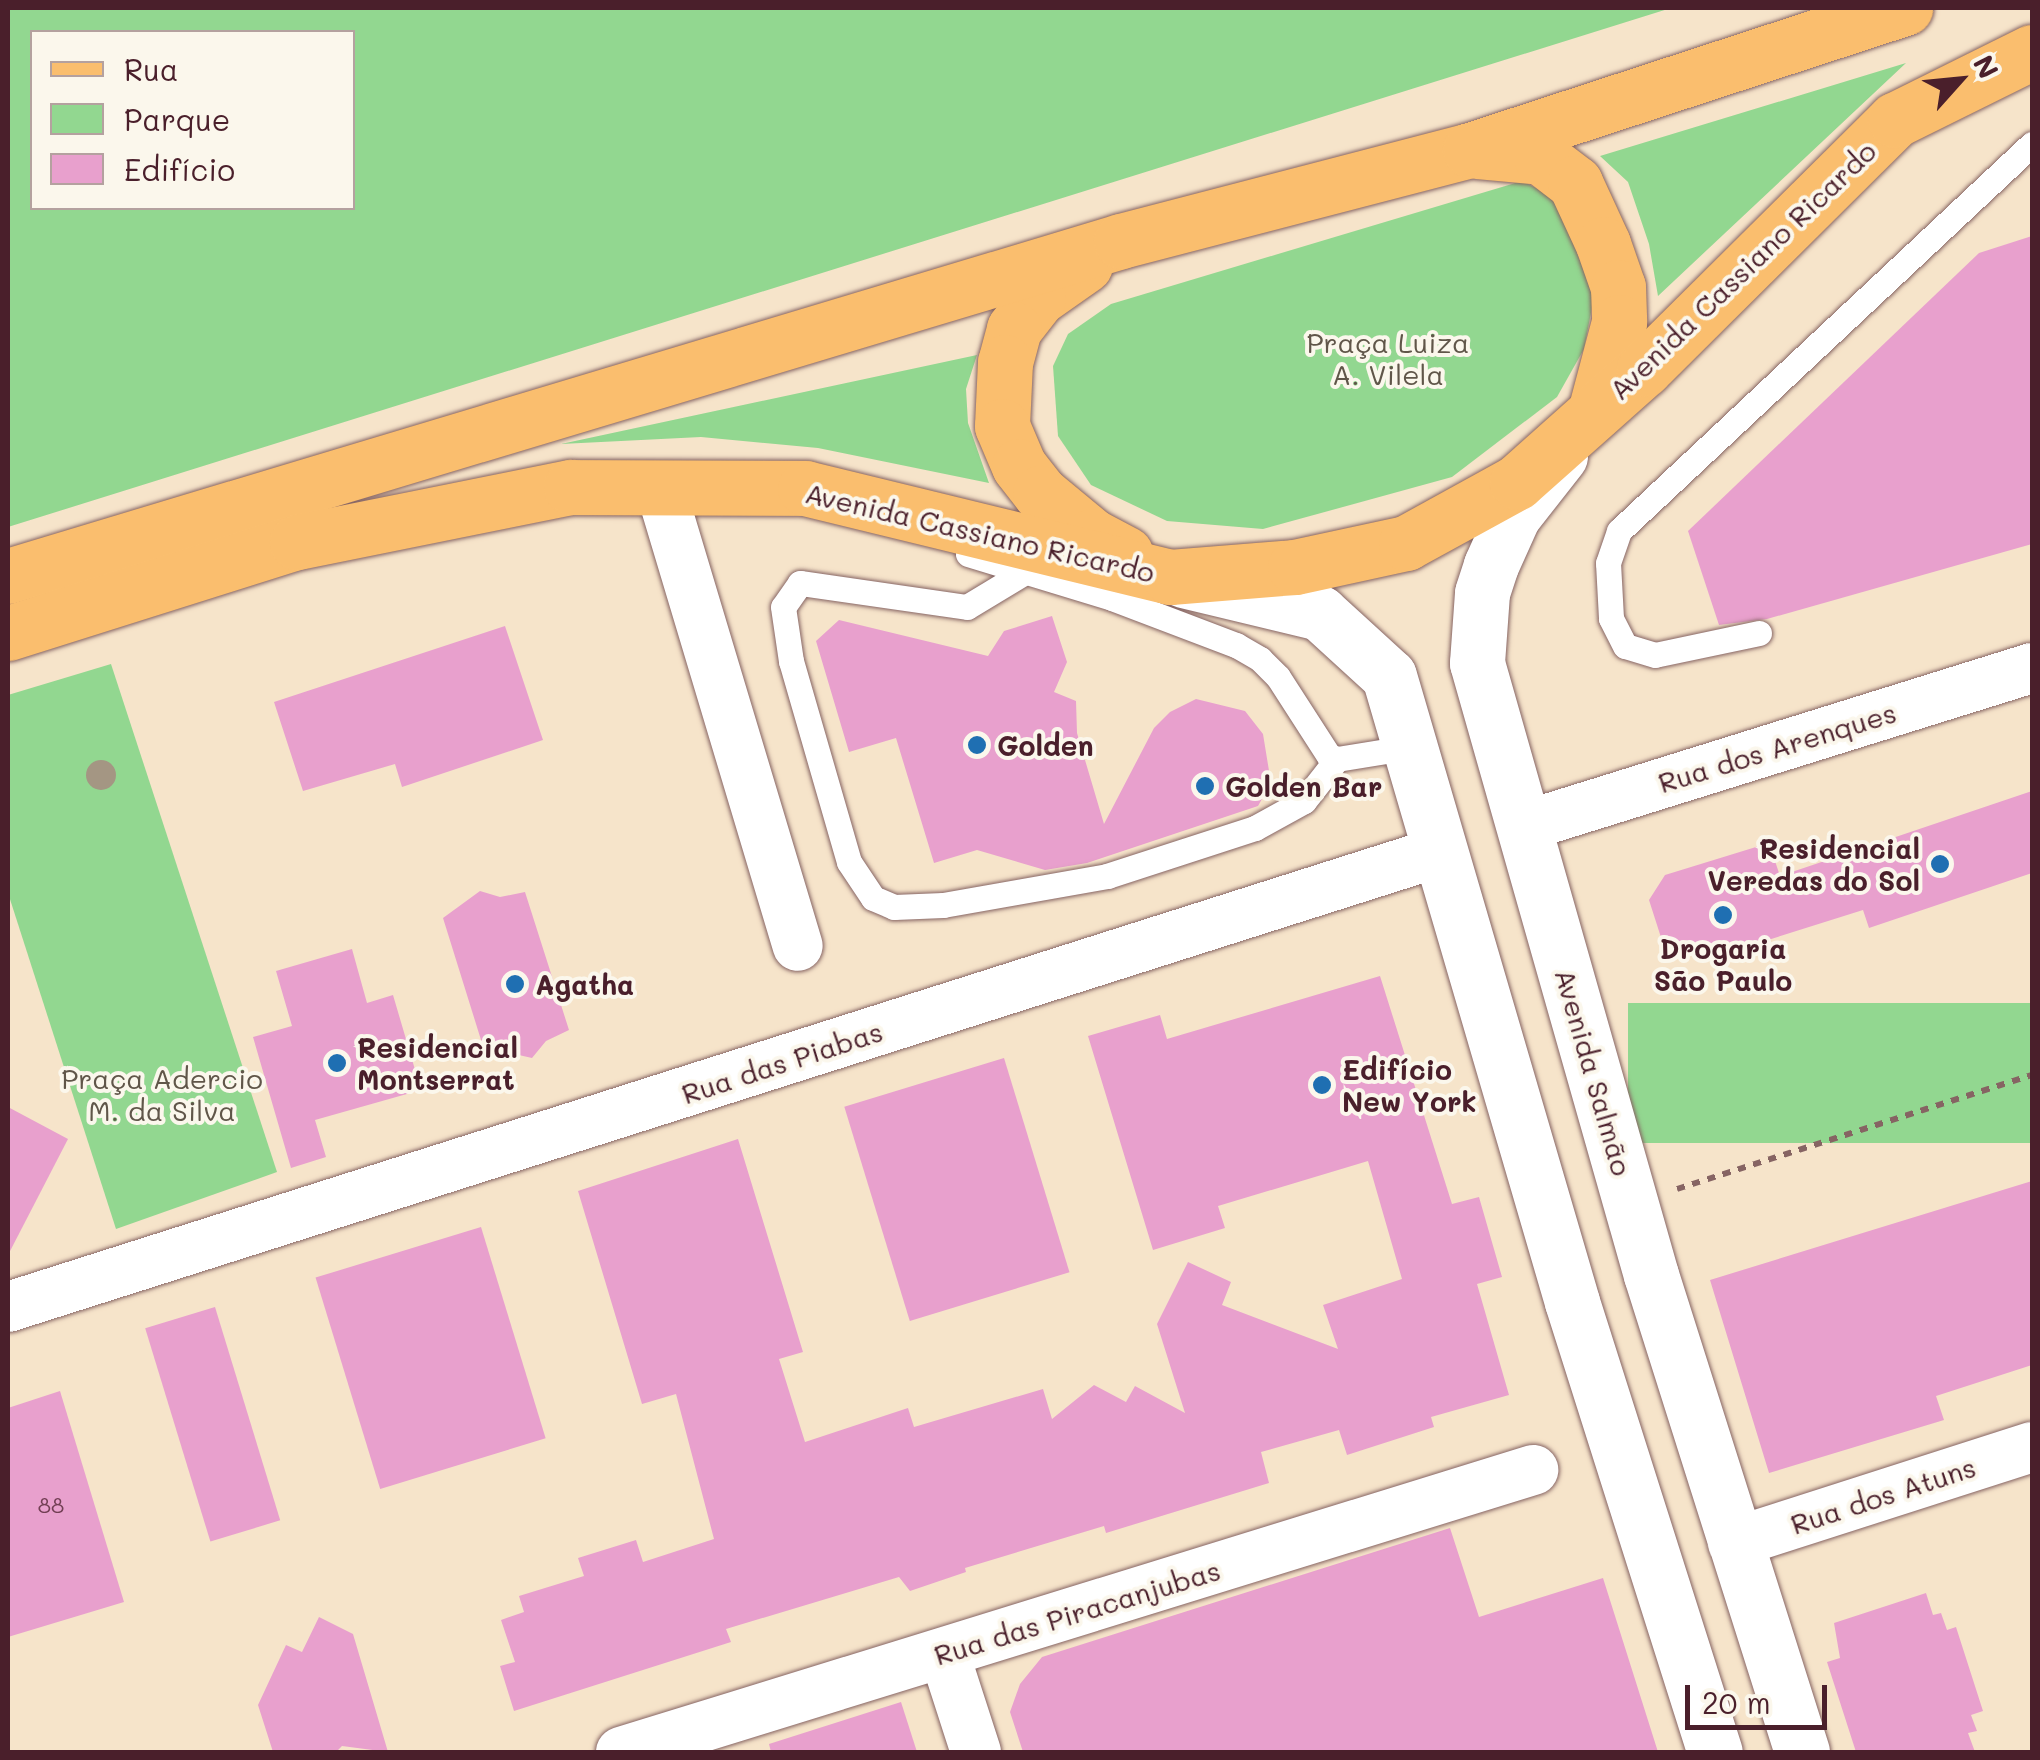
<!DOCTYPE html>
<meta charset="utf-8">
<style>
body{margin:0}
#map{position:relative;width:2040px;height:1760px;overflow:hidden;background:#f6e4ca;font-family:Mali,sans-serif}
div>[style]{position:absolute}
.green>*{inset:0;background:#92d790;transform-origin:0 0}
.building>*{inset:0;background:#e8a0cd;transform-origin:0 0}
.path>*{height:6px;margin-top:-3px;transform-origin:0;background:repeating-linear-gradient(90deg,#866463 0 8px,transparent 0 16px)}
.roads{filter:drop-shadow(0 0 2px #866463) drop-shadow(0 0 2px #866463)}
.service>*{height:25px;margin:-12.5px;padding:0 12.5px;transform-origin:12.5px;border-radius:12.5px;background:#fff}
.minor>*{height:50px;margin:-25px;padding:0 25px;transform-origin:25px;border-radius:25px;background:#fff}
.tertiary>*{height:55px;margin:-27.5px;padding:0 27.5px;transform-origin:27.5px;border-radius:27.5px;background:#fff}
.primary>*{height:55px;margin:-27.5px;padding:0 27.5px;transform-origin:27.5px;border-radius:27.5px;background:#fabe6e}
.trees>*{width:30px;height:30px;margin:-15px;border-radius:50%;background:#a49683}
.dots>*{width:28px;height:28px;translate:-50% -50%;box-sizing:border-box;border:5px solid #fbf7ec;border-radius:50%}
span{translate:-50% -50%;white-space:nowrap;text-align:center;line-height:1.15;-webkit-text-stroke:8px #fbf7ec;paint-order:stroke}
.number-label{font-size:22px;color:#723f54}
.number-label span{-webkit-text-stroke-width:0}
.street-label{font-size:28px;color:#4a1f2b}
.park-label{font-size:28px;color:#605649}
.poi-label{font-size:28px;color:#4a1f2b;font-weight:700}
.left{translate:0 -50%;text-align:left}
.right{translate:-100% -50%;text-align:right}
.frame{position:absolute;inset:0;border:10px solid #4a1f2b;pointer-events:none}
.legend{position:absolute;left:30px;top:30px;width:325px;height:180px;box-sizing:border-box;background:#fbf7ec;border:2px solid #b4a19f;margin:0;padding:12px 18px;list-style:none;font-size:30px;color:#4a1f2b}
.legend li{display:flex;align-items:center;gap:20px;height:50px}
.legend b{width:50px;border:2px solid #b4a19f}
.north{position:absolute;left:1910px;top:30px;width:100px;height:100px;-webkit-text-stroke:8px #fbf7ec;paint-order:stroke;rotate:63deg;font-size:28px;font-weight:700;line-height:40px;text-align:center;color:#4a1f2b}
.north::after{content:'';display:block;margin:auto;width:35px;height:45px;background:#4a1f2b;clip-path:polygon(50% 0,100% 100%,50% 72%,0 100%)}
.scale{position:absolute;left:1685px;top:1685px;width:142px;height:45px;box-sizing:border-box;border:5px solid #4a1f2b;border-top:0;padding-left:12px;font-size:30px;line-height:35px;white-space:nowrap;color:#4a1f2b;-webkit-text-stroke:8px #fbf7ec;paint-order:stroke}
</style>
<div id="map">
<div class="green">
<i style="clip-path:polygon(evenodd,8px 8px,1671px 8px,8px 527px,8px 8px,352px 32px,352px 208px,32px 208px,32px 32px,352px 32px)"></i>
<i style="clip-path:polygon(1906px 63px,1658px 296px,1649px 244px,1628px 182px,1600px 156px)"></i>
<i style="clip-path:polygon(1522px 181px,1556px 198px,1594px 297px,1584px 349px,1557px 397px,1452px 477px,1263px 529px,1167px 521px,1091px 485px,1058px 436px,1053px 366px,1068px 334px,1111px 304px)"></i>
<i style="clip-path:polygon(977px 355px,966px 389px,968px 423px,989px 483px,818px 448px,701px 437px,561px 444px)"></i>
<i style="clip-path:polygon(111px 664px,277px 1172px,116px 1229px,8px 893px,8px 695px)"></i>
<i style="left:2032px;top:1003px;width:140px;height:404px;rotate:90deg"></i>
</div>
<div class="building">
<i style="clip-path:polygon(2032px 236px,2032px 544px,1767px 619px,1719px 625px,1688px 531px,1979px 253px)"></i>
<i style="clip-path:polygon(1052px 616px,1067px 662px,1054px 692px,1076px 701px,1077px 733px,1104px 824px,1154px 728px,1170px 712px,1196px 699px,1245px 711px,1263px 734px,1271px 783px,1258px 806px,1087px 863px,1045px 870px,977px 850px,934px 863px,896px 738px,849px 752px,816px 641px,839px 620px,988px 656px,1004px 631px)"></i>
<i style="clip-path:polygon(505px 626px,543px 740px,402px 787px,395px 764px,303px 791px,274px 702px)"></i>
<i style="clip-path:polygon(2032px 791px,2032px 873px,1869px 928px,1863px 910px,1701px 961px,1696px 944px,1666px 953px,1649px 900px,1665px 875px,1769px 843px,1780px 876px)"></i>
<i style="clip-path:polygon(480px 891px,500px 897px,525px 892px,569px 1030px,546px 1041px,532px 1058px,510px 1053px,486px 1056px,443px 918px)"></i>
<i style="clip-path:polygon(352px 949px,367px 1003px,393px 995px,421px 1090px,315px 1120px,326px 1157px,291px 1168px,253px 1037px,292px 1026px,276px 971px)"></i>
<i style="clip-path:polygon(1380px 976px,1452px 1204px,1479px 1197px,1502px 1277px,1477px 1284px,1509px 1395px,1431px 1417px,1434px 1427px,1347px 1455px,1339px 1430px,1261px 1452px,1269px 1483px,1106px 1533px,1104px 1526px,965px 1568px,966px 1572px,910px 1591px,899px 1577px,726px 1629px,731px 1642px,514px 1711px,500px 1666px,515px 1662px,501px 1620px,524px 1612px,519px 1596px,584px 1576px,578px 1558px,636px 1540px,643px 1562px,714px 1539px,676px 1394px,642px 1404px,578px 1191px,738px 1139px,803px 1352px,779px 1359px,805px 1442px,908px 1408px,914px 1427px,1043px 1389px,1052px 1419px,1094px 1385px,1126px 1402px,1135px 1386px,1185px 1413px,1157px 1324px,1188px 1262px,1231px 1282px,1222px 1305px,1338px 1349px,1323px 1305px,1402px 1279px,1368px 1161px,1218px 1206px,1225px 1228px,1153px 1250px,1088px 1036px,1160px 1015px,1167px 1039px)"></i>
<i style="left:1004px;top:1058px;width:224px;height:167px;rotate:73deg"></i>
<i style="clip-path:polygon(8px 1107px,68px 1139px,8px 1255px)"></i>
<i style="clip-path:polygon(2032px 1181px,2032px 1365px,1936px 1396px,1944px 1420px,1769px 1473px,1710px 1280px)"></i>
<i style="left:481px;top:1227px;width:221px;height:173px;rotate:73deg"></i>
<i style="left:215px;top:1307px;width:223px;height:73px;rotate:73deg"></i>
<i style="clip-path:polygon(60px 1391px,124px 1602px,8px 1637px,8px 1408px)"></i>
<i style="clip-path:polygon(1450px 1528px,1479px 1617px,1603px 1578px,1658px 1752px,1023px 1752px,1010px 1712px,1020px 1684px,1042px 1657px)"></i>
<i style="clip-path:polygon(1926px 1593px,1933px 1615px,1941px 1613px,1947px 1630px,1956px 1627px,1983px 1711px,1971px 1715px,1977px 1731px,1968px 1733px,1975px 1752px,1856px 1752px,1827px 1662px,1840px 1658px,1834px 1623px)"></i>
<i style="clip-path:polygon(319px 1617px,353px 1634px,388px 1752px,342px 1746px,336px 1752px,273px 1752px,258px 1705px,286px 1645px,302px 1652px)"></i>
<i style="clip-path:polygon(901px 1702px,917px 1752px,771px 1752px,769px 1744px)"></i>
</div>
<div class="path">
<i style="left:1677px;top:1189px;width:373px;rotate:-17.8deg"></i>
</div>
<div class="roads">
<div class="service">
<i style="left:1058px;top:552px;width:106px;rotate:148.9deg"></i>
<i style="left:967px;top:607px;width:169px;rotate:-171.8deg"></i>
<i style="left:800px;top:583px;width:29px;rotate:125deg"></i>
<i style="left:783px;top:607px;width:55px;rotate:81.6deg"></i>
<i style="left:791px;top:661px;width:209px;rotate:73.9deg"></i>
<i style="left:849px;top:862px;width:43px;rotate:56.3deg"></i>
<i style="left:873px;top:898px;width:23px;rotate:23deg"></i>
<i style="left:894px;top:907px;width:49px;rotate:-2.3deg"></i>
<i style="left:943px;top:905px;width:167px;rotate:-10deg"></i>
<i style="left:1107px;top:876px;width:156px;rotate:-18deg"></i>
<i style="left:1255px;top:828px;width:56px;rotate:-28.9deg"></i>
<i style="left:1304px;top:801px;width:53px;rotate:-51.8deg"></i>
<i style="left:968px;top:554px;width:151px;rotate:17deg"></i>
<i style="left:1112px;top:598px;width:133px;rotate:20.8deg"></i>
<i style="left:1236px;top:645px;width:28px;rotate:30deg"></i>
<i style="left:1260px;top:659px;width:25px;rotate:45deg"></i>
<i style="left:1278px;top:677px;width:94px;rotate:57.2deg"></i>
<i style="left:1329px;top:756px;width:9px;rotate:21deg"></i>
<i style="left:1337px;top:759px;width:75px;rotate:-9.2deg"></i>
<i style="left:1759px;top:633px;width:106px;rotate:168.1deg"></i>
<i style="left:1655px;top:655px;width:31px;rotate:-163deg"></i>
<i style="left:1625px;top:646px;width:31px;rotate:-117deg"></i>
<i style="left:1611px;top:618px;width:55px;rotate:-93.1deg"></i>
<i style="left:1608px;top:563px;width:34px;rotate:-71deg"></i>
<i style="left:1619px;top:531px;width:566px;rotate:-43.14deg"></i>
</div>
<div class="minor">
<i style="left:660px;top:487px;width:479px;rotate:73.3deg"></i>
<i style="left:1522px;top:827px;width:534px;rotate:-17.32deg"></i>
<i style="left:8px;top:1307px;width:1505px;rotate:-17.64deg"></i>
<i style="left:1733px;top:1543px;width:314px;rotate:-17.8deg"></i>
<i style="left:944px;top:1653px;width:104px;rotate:72.1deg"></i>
<i style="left:621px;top:1752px;width:955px;rotate:-17.18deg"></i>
</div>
<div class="tertiary">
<i style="left:1560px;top:456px;width:76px;rotate:128.1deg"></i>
<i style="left:1513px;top:516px;width:54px;rotate:114.2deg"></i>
<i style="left:1491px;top:565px;width:29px;rotate:108deg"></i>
<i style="left:1482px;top:593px;width:70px;rotate:94.1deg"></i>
<i style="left:1477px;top:663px;width:636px;rotate:74.13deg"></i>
<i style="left:1651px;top:1275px;width:500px;rotate:72.43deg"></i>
<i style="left:1183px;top:580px;width:141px;rotate:13.5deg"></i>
<i style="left:1320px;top:613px;width:93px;rotate:42.4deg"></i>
<i style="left:1389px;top:676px;width:652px;rotate:73.7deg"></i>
<i style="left:1572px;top:1302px;width:472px;rotate:72.4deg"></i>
</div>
<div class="primary">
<i style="left:1478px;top:151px;width:63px;rotate:5.4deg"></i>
<i style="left:1541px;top:157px;width:43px;rotate:37.4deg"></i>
<i style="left:1575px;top:183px;width:67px;rotate:65.3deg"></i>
<i style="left:1603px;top:244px;width:46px;rotate:70.8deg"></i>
<i style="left:1618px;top:287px;width:35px;rotate:88deg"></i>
<i style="left:1619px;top:322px;width:93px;rotate:104.9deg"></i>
<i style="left:1085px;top:265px;width:57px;rotate:144.9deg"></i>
<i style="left:1038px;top:298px;width:39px;rotate:128deg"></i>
<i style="left:1014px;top:329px;width:34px;rotate:105deg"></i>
<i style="left:1005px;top:362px;width:64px;rotate:92.7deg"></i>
<i style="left:1002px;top:426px;width:43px;rotate:67deg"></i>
<i style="left:1019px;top:466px;width:34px;rotate:52deg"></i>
<i style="left:1040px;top:493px;width:67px;rotate:39.6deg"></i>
<i style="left:1092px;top:536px;width:38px;rotate:28deg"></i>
<i style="left:8px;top:576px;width:1162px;rotate:-16.75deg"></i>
<i style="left:1121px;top:241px;width:361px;rotate:-14.6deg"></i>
<i style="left:1470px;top:150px;width:458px;rotate:-18.1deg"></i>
<i style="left:8px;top:633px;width:303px;rotate:-17.5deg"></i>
<i style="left:297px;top:542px;width:279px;rotate:-11.4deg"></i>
<i style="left:571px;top:487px;width:234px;rotate:0.2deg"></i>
<i style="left:805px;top:488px;width:376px;rotate:13.7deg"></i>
<i style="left:1170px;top:577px;width:125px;rotate:-4.6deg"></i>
<i style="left:1295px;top:567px;width:114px;rotate:-12.2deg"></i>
<i style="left:1406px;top:543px;width:127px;rotate:-28.8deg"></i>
<i style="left:1517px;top:482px;width:170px;rotate:-41.7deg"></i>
<i style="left:1644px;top:369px;width:354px;rotate:-44.8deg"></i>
<i style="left:1895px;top:120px;width:153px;rotate:-26.4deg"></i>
</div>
</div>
<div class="trees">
<i style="left:101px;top:775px"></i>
</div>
<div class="dots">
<i style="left:977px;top:745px;background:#1f6fb2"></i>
<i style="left:1205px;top:786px;background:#1f6fb2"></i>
<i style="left:1940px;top:864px;background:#1f6fb2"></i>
<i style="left:1723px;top:915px;background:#1f6fb2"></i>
<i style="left:515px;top:984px;background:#1f6fb2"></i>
<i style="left:337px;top:1063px;background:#1f6fb2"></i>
<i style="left:1322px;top:1085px;background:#1f6fb2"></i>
</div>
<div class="number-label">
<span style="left:51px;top:1505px">88</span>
</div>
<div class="street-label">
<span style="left:1742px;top:270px;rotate:-44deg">Avenida Cassiano Ricardo</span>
<span style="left:980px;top:532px;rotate:13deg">Avenida Cassiano Ricardo</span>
<span style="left:1777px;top:747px;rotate:-17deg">Rua dos Arenques</span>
<span style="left:782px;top:1062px;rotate:-18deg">Rua das Piabas</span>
<span style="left:1594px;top:1072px;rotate:74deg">Avenida Salmão</span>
<span style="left:1883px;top:1495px;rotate:-18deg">Rua dos Atuns</span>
<span style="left:1077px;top:1612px;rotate:-17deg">Rua das Piracanjubas</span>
</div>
<div class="park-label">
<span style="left:1388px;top:358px">Praça Luiza<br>A. Vilela</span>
<span style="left:162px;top:1094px">Praça Adercio<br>M. da Silva</span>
</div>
<div class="poi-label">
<span class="left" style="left:997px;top:745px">Golden</span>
<span class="left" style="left:1225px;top:786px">Golden Bar</span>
<span class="right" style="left:1920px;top:864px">Residencial<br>Veredas do Sol</span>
<span style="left:1723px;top:964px">Drogaria<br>São Paulo</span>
<span class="left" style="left:535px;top:984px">Agatha</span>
<span class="left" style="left:357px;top:1063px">Residencial<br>Montserrat</span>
<span class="left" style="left:1342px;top:1085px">Edifício<br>New York</span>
</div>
<div class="frame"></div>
<ul class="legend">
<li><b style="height:12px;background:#fabe6e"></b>Rua</li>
<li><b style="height:28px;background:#92d790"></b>Parque</li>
<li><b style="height:28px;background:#e8a0cd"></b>Edifício</li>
</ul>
<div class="north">N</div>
<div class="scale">20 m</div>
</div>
